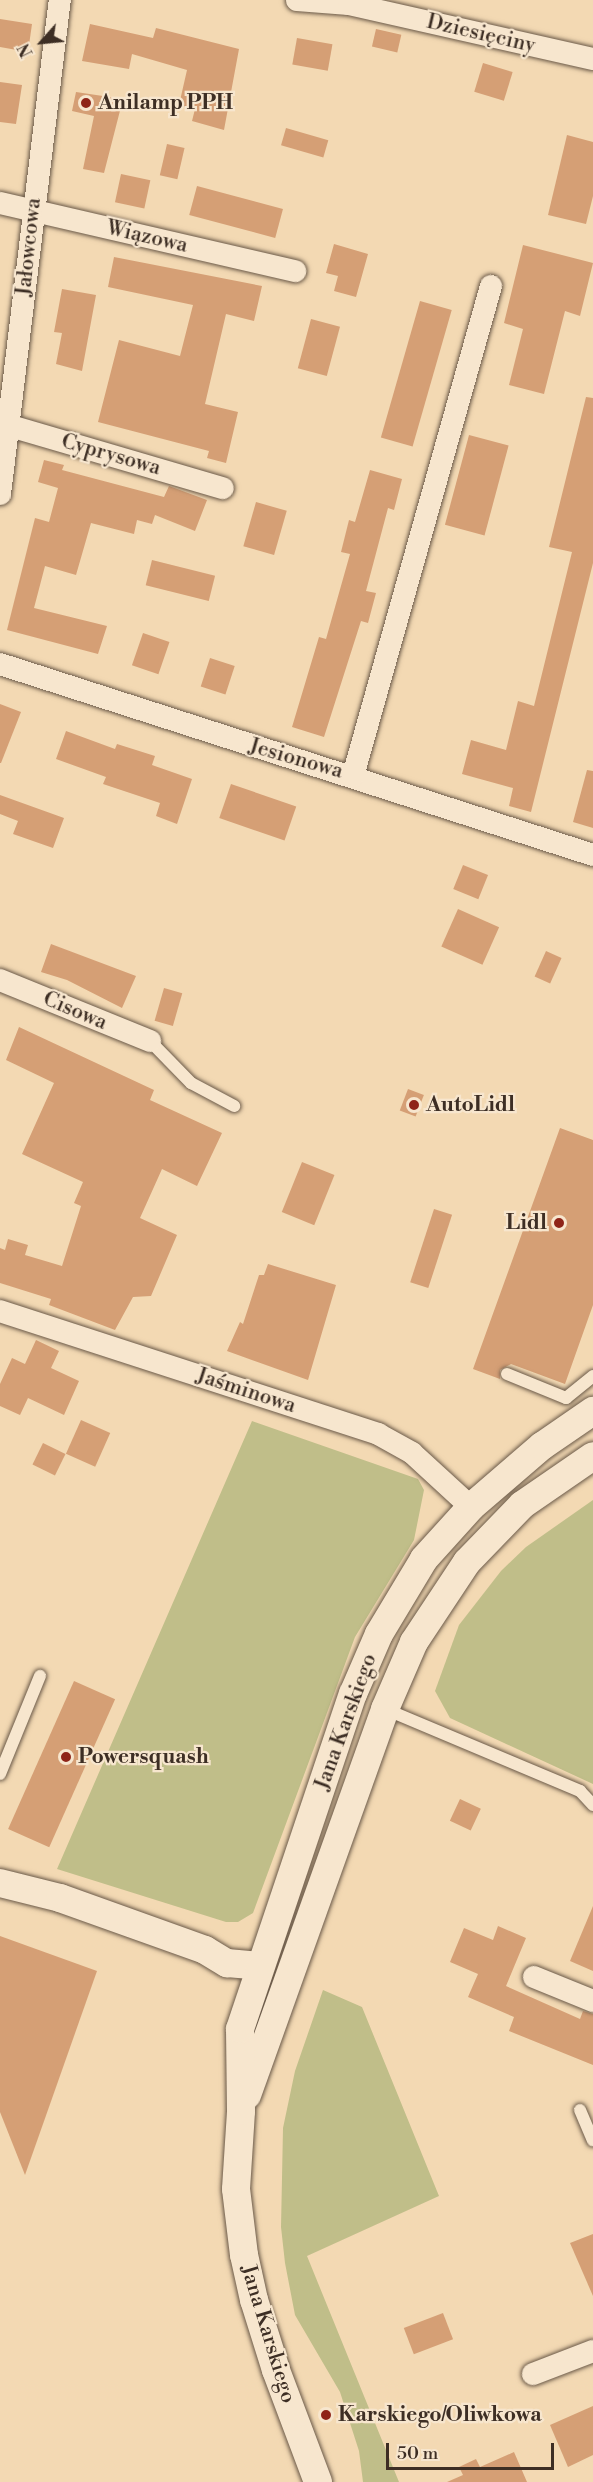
<!DOCTYPE html>
<meta charset="utf-8">
<style>
body{margin:0}
#map{position:relative;width:593px;height:2482px;overflow:hidden;background:#f3d9b3;font-family:"Libre Bodoni",serif}
div>[style]{position:absolute}
.green>*{inset:0;background:#c0be89}
.building>*{inset:0;background:#d59f75;transform-origin:0 0}
.roads{filter:drop-shadow(0 0 2px #6a5948) drop-shadow(0 0 2px #6a5948)}
.service>*{height:12px;margin:-6px;padding:0 6px;transform-origin:6px;border-radius:6px;background:#f7e6ce}
.minor>*{height:22px;margin:-11px;padding:0 11px;transform-origin:11px;border-radius:11px;background:#f7e6ce}
.tertiary>*{height:28px;margin:-14px;padding:0 14px;transform-origin:14px;border-radius:14px;background:#f7e6ce}
.dots>*{width:16px;height:16px;translate:-50% -50%;box-sizing:border-box;border:3px solid #f7e6ce;border-radius:50%}
span{translate:-50% -50%;white-space:nowrap;text-align:center;line-height:1.15;-webkit-text-stroke:4.5px #f7e6ce;paint-order:stroke}
.street-label{font-size:21px;color:#3d2e24}
.poi-label{font-size:21px;color:#3d2e24;font-weight:700}
.left{translate:0 -50%;text-align:left}
.right{translate:-100% -50%;text-align:right}
.north{position:absolute;left:12px;top:12px;width:60px;height:60px;-webkit-text-stroke:4px #f7e6ce;paint-order:stroke;rotate:243deg;font-size:16px;font-weight:700;line-height:24px;text-align:center;color:#3d2e24}
.north::after{content:'';display:block;margin:auto;width:21px;height:27px;background:#3d2e24;clip-path:polygon(50% 0,100% 100%,50% 72%,0 100%)}
.scale{position:absolute;left:386px;top:2443px;width:168px;height:27px;box-sizing:border-box;border:3px solid #3d2e24;border-top:0;padding-left:8px;font-size:18px;line-height:21px;white-space:nowrap;color:#3d2e24;-webkit-text-stroke:4px #f7e6ce;paint-order:stroke}
</style>
<div id="map">
<div class="green">
<i style="clip-path:polygon(252px 1421px,418px 1479px,424px 1490px,414px 1540px,355px 1637px,253px 1913px,238px 1922px,226px 1922px,57px 1869px)"></i>
<i style="clip-path:polygon(593px 1500px,593px 1784px,450px 1718px,435px 1691px,459px 1625px,501px 1571px,526px 1547px)"></i>
<i style="clip-path:polygon(323px 1990px,362px 2007px,439px 2196px,307px 2256px,399px 2482px,363px 2482px,359px 2451px,340px 2392px,295px 2315px,285px 2263px,281px 2227px,283px 2128px,295px 2071px)"></i>
</div>
<div class="building">
<i style="clip-path:polygon(0 19px,32px 24px,28px 52px,0 47px)"></i>
<i style="clip-path:polygon(90px 24px,153px 38px,156px 28px,239px 49px,224px 130px,192px 121px,195px 109px,179px 105px,187px 70px,132px 54px,129px 69px,82px 61px)"></i>
<i style="left:376px;top:29px;width:26px;height:18px;rotate:13deg"></i>
<i style="left:297px;top:38px;width:36px;height:27px;rotate:10deg"></i>
<i style="left:483px;top:63px;width:31px;height:30px;rotate:17deg"></i>
<i style="clip-path:polygon(0 82px,22px 85px,16px 124px,0 122px)"></i>
<i style="clip-path:polygon(76px 92px,123px 99px,104px 173px,83px 169px,94px 116px,72px 111px)"></i>
<i style="left:286px;top:128px;width:44px;height:18px;rotate:16deg"></i>
<i style="clip-path:polygon(567px 135px,593px 142px,593px 196px,586px 224px,548px 215px)"></i>
<i style="left:167px;top:144px;width:18px;height:32px;rotate:13deg"></i>
<i style="left:121px;top:174px;width:30px;height:29px;rotate:12deg"></i>
<i style="left:197px;top:186px;width:89px;height:30px;rotate:15deg"></i>
<i style="clip-path:polygon(334px 244px,368px 254px,356px 297px,334px 291px,338px 276px,326px 273px)"></i>
<i style="clip-path:polygon(523px 245px,593px 263px,580px 316px,565px 311px,544px 394px,509px 385px,523px 329px,504px 323px)"></i>
<i style="clip-path:polygon(114px 257px,262px 286px,254px 321px,226px 314px,205px 404px,238px 412px,226px 463px,207px 458px,209px 451px,98px 422px,119px 340px,180px 356px,193px 305px,108px 287px)"></i>
<i style="clip-path:polygon(62px 289px,96px 295px,82px 371px,56px 364px,62px 333px,54px 332px)"></i>
<i style="left:420px;top:301px;width:33px;height:142px;rotate:16deg"></i>
<i style="left:311px;top:319px;width:30px;height:51px;rotate:15deg"></i>
<i style="clip-path:polygon(586px 397px,593px 398px,593px 563px,531px 812px,509px 806px,513px 788px,462px 774px,471px 740px,506px 750px,518px 701px,534px 706px,572px 552px,549px 547px)"></i>
<i style="left:469px;top:435px;width:41px;height:93px;rotate:15deg"></i>
<i style="clip-path:polygon(44px 460px,64px 465px,62px 470px,164px 497px,169px 486px,207px 500px,195px 531px,155px 515px,152px 524px,137px 520px,134px 534px,91px 523px,76px 575px,45px 566px,34px 608px,107px 626px,98px 654px,7px 630px,35px 518px,49px 522px,58px 488px,38px 482px)"></i>
<i style="clip-path:polygon(370px 470px,402px 479px,394px 510px,388px 508px,366px 591px,376px 593px,368px 623px,361px 621px,324px 737px,292px 727px,319px 637px,326px 639px,350px 554px,341px 552px,349px 520px,355px 522px)"></i>
<i style="left:256px;top:502px;width:32px;height:46px;rotate:16deg"></i>
<i style="left:152px;top:560px;width:65px;height:26px;rotate:14deg"></i>
<i style="left:143px;top:633px;width:28px;height:34px;rotate:19deg"></i>
<i style="left:210px;top:658px;width:26px;height:30px;rotate:18deg"></i>
<i style="clip-path:polygon(0 704px,21px 712px,1px 763px,0 763px)"></i>
<i style="clip-path:polygon(66px 731px,115px 749px,117px 744px,155px 756px,152px 765px,192px 779px,177px 824px,156px 816px,160px 803px,103px 784px,106px 777px,56px 759px)"></i>
<i style="clip-path:polygon(587px 770px,593px 771px,593px 828px,573px 822px)"></i>
<i style="left:231px;top:784px;width:69px;height:36px;rotate:19deg"></i>
<i style="clip-path:polygon(0 795px,64px 818px,53px 848px,13px 834px,18px 821px,0 814px)"></i>
<i style="left:463px;top:865px;width:27px;height:26px;rotate:22deg"></i>
<i style="left:458px;top:909px;width:45px;height:41px;rotate:24deg"></i>
<i style="clip-path:polygon(51px 944px,136px 976px,122px 1008px,67px 980px,41px 972px)"></i>
<i style="left:546px;top:951px;width:17px;height:28px;rotate:24deg"></i>
<i style="left:164px;top:988px;width:19px;height:34px;rotate:16deg"></i>
<i style="clip-path:polygon(19px 1027px,154px 1090px,150px 1100px,222px 1133px,197px 1186px,162px 1169px,140px 1218px,177px 1235px,151px 1296px,133px 1297px,115px 1330px,49px 1305px,51px 1299px,0 1283px,0 1248px,5px 1250px,8px 1239px,28px 1245px,25px 1255px,62px 1266px,81px 1206px,74px 1203px,83px 1182px,22px 1154px,54px 1083px,6px 1060px)"></i>
<i style="left:408px;top:1089px;width:17px;height:23px;rotate:21deg"></i>
<i style="clip-path:polygon(560px 1128px,593px 1140px,593px 1305px,565px 1384px,511px 1364px,500px 1370px,500px 1379px,473px 1369px)"></i>
<i style="left:302px;top:1162px;width:35px;height:54px;rotate:22deg"></i>
<i style="left:434px;top:1209px;width:19px;height:77px;rotate:18deg"></i>
<i style="clip-path:polygon(268px 1264px,336px 1285px,308px 1380px,227px 1351px,240px 1322px,243px 1324px,259px 1275px,264px 1275px)"></i>
<i style="clip-path:polygon(36px 1340px,59px 1351px,51px 1368px,79px 1381px,64px 1415px,28px 1398px,20px 1415px,0 1406px,0 1384px,12px 1358px,25px 1364px)"></i>
<i style="left:81px;top:1420px;width:32px;height:37px;rotate:24deg"></i>
<i style="left:43px;top:1443px;width:25px;height:24px;rotate:26deg"></i>
<i style="left:74px;top:1681px;width:45px;height:162px;rotate:24deg"></i>
<i style="left:460px;top:1799px;width:23px;height:24px;rotate:25deg"></i>
<i style="clip-path:polygon(593px 1906px,593px 1971px,570px 1961px)"></i>
<i style="clip-path:polygon(498px 1926px,526px 1938px,506px 1986px,580px 2019px,583px 2011px,593px 2014px,593px 2065px,509px 2031px,514px 2017px,468px 1997px,478px 1974px,450px 1962px,464px 1928px,493px 1940px)"></i>
<i style="clip-path:polygon(0 1936px,97px 1971px,25px 2175px,0 2112px)"></i>
<i style="clip-path:polygon(593px 2234px,593px 2296px,570px 2243px)"></i>
<i style="left:443px;top:2313px;width:28px;height:42px;rotate:69deg"></i>
<i style="clip-path:polygon(593px 2406px,593px 2455px,568px 2467px,550px 2425px)"></i>
<i style="clip-path:polygon(514px 2452px,527px 2482px,447px 2482px,463px 2475px,459px 2467px,476px 2459px,480px 2467px)"></i>
</div>
<div class="roads">
<div class="service">
<i style="left:150px;top:1041px;width:59px;rotate:45.7deg"></i>
<i style="left:191px;top:1083px;width:49px;rotate:28.1deg"></i>
<i style="left:507px;top:1374px;width:64px;rotate:22.1deg"></i>
<i style="left:566px;top:1398px;width:35px;rotate:-39deg"></i>
<i style="left:385px;top:1709px;width:212px;rotate:22.8deg"></i>
<i style="left:580px;top:1791px;width:19px;rotate:47deg"></i>
<i style="left:0;top:1774px;width:106px;rotate:-67.8deg"></i>
<i style="left:580px;top:2110px;width:33px;rotate:67deg"></i>
</div>
<div class="minor">
<i style="left:297px;top:0;width:52px;rotate:4.4deg"></i>
<i style="left:349px;top:4px;width:250px;rotate:12.7deg"></i>
<i style="left:0;top:203px;width:303px;rotate:13deg"></i>
<i style="left:0;top:423px;width:232px;rotate:16.3deg"></i>
<i style="left:0;top:494px;width:498px;rotate:-83.1deg"></i>
<i style="left:0;top:664px;width:623px;rotate:17.85deg"></i>
<i style="left:353px;top:776px;width:509px;rotate:-74.27deg"></i>
<i style="left:0;top:980px;width:162px;rotate:22.1deg"></i>
<i style="left:0;top:1311px;width:398px;rotate:18deg"></i>
<i style="left:378px;top:1434px;width:39px;rotate:29deg"></i>
<i style="left:412px;top:1453px;width:80px;rotate:42.5deg"></i>
<i style="left:534px;top:1977px;width:64px;rotate:22.1deg"></i>
<i style="left:533px;top:2374px;width:64px;rotate:-21deg"></i>
</div>
<div class="tertiary">
<i style="left:0;top:1883px;width:62px;rotate:14deg"></i>
<i style="left:60px;top:1898px;width:154px;rotate:19.7deg"></i>
<i style="left:205px;top:1950px;width:26px;rotate:31deg"></i>
<i style="left:227px;top:1963px;width:33px;rotate:5deg"></i>
<i style="left:247px;top:2095px;width:410px;rotate:-70.3deg"></i>
<i style="left:385px;top:1709px;width:73px;rotate:-66.6deg"></i>
<i style="left:414px;top:1642px;width:96px;rotate:-56.5deg"></i>
<i style="left:467px;top:1562px;width:79px;rotate:-46deg"></i>
<i style="left:522px;top:1505px;width:86px;rotate:-34.6deg"></i>
<i style="left:318px;top:2482px;width:120px;rotate:-110.6deg"></i>
<i style="left:276px;top:2370px;width:73px;rotate:-107.4deg"></i>
<i style="left:254px;top:2300px;width:46px;rotate:-102.5deg"></i>
<i style="left:244px;top:2255px;width:66px;rotate:-96.9deg"></i>
<i style="left:236px;top:2189px;width:78px;rotate:-86.3deg"></i>
<i style="left:241px;top:2111px;width:82px;rotate:-90.7deg"></i>
<i style="left:240px;top:2029px;width:354px;rotate:-71.4deg"></i>
<i style="left:353px;top:1694px;width:65px;rotate:-66.6deg"></i>
<i style="left:379px;top:1634px;width:87px;rotate:-59deg"></i>
<i style="left:424px;top:1559px;width:70px;rotate:-47.9deg"></i>
<i style="left:471px;top:1507px;width:94px;rotate:-40.7deg"></i>
<i style="left:542px;top:1446px;width:62px;rotate:-34.5deg"></i>
</div>
</div>
<div class="dots">
<i style="left:86px;top:103px;background:#8f2418"></i>
<i style="left:414px;top:1105px;background:#8f2418"></i>
<i style="left:559px;top:1223px;background:#8f2418"></i>
<i style="left:66px;top:1757px;background:#8f2418"></i>
<i style="left:326px;top:2415px;background:#8f2418"></i>
</div>
<div class="street-label">
<span style="left:481px;top:34px;rotate:13deg">Dziesięciny</span>
<span style="left:147px;top:237px;rotate:13deg">Wiązowa</span>
<span style="left:29px;top:247px;rotate:-84deg">Jałowcowa</span>
<span style="left:111px;top:455px;rotate:16deg">Cyprysowa</span>
<span style="left:296px;top:759px;rotate:16deg">Jesionowa</span>
<span style="left:75px;top:1011px;rotate:23deg">Cisowa</span>
<span style="left:246px;top:1391px;rotate:18deg">Jaśminowa</span>
<span style="left:346px;top:1722px;rotate:-70deg">Jana Karskiego</span>
<span style="left:268px;top:2334px;rotate:73deg">Jana Karskiego</span>
</div>
<div class="poi-label">
<span class="left" style="left:98px;top:103px">Anilamp PPH</span>
<span class="left" style="left:426px;top:1105px">AutoLidl</span>
<span class="right" style="left:547px;top:1223px">Lidl</span>
<span class="left" style="left:78px;top:1757px">Powersquash</span>
<span class="left" style="left:338px;top:2415px">Karskiego/Oliwkowa</span>
</div>
<div class="north">N</div>
<div class="scale">50 m</div>
</div>
